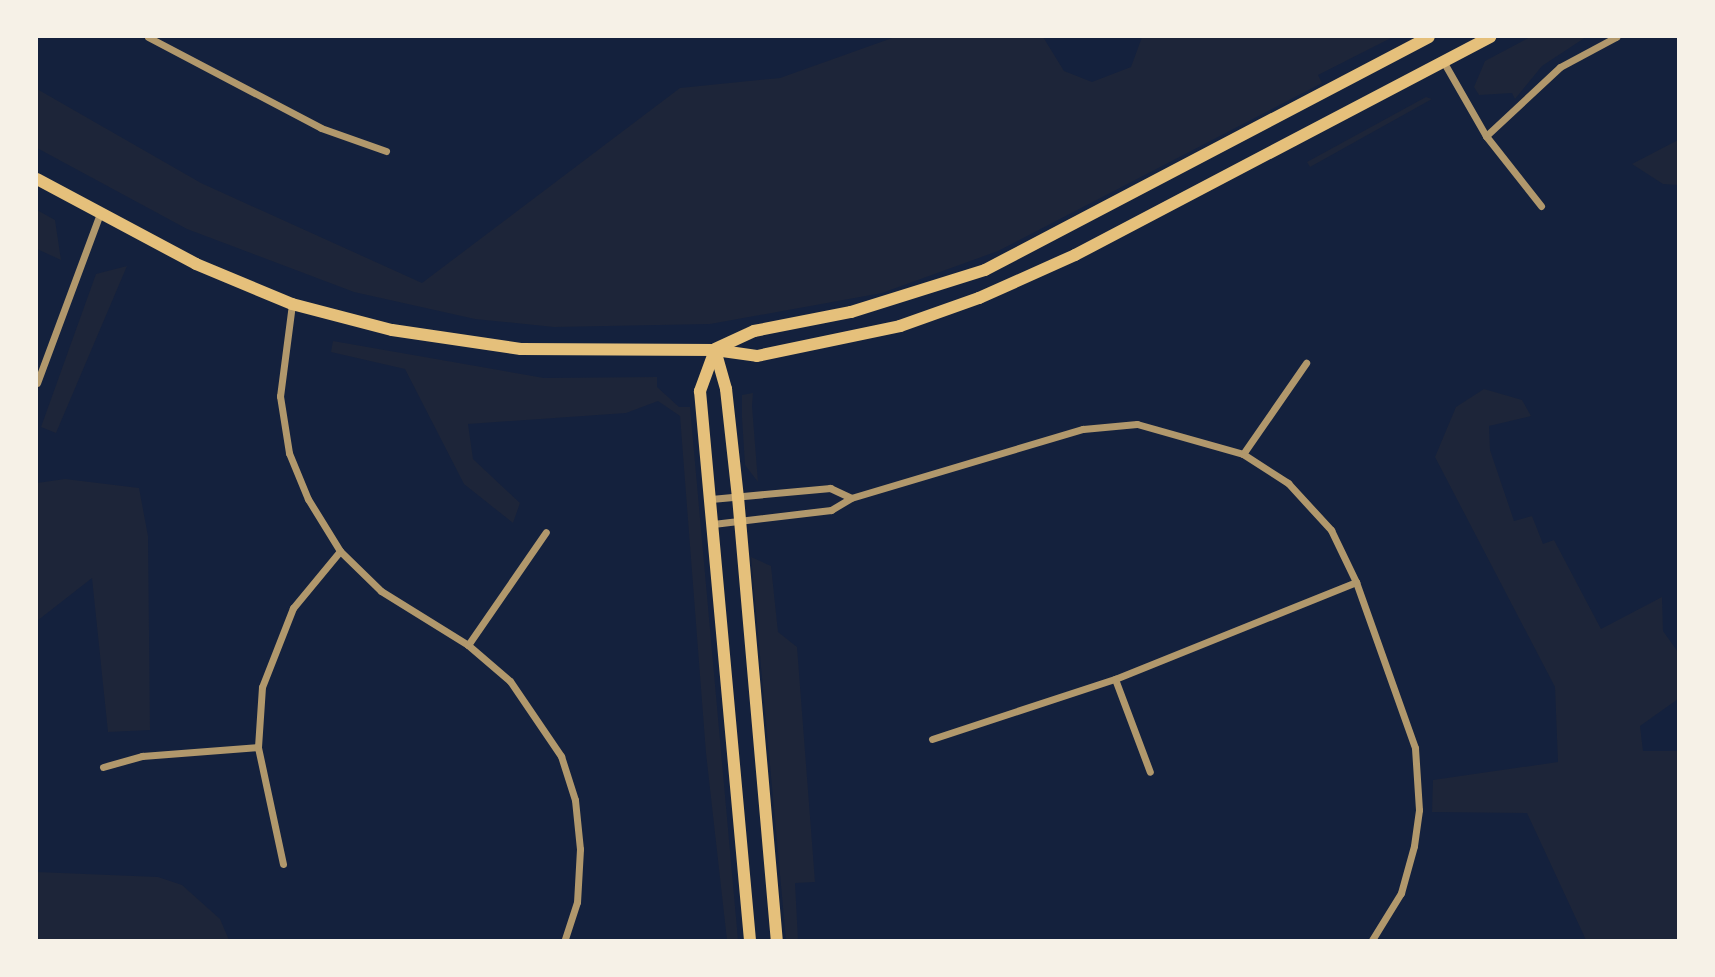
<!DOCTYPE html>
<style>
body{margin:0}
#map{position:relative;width:1715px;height:977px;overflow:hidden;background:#14213d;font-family:Montserrat,sans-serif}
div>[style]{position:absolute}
.green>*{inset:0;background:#1d2539}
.minor>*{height:7px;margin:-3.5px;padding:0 3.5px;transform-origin:3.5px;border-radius:3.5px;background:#b1986c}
.secondary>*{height:12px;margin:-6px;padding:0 6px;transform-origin:6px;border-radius:6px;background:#e5c07b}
span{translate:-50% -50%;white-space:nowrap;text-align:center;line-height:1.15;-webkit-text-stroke:6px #f6f1e7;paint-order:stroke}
.frame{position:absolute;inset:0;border:38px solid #f6f1e7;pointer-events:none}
</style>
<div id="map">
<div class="green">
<i style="clip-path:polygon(895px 37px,1043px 37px,1064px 71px,1092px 82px,1131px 67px,1142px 37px,1393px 37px,1318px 75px,1322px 83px,998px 251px,882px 293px,710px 324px,554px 327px,475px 319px,354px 292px,187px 229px,37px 148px,37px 89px,201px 183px,422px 283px,680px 88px,780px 78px)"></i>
<i style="clip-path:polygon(1530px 37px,1586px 37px,1542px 66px,1515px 99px,1512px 93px,1479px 95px,1474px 87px,1485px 61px)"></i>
<i style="clip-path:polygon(1426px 97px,1432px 99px,1310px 167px,1307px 162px)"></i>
<i style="clip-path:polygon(1678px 140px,1678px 185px,1663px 184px,1632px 164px)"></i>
<i style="clip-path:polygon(37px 210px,55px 220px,61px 260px,37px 249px)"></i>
<i style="clip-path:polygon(127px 266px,56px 433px,41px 427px,96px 274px)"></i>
<i style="clip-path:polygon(333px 341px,544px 378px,657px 377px,657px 387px,679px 407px,690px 407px,738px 940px,727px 940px,706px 753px,680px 416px,658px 401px,626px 413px,468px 424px,473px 459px,520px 503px,513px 523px,464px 484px,405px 369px,331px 352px)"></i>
<i style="clip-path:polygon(1484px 389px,1522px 400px,1531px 416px,1489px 426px,1490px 450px,1514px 521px,1532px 516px,1543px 544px,1554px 540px,1601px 629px,1662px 597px,1663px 631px,1678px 652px,1678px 699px,1640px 726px,1643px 751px,1678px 751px,1678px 940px,1586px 940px,1527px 813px,1432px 812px,1433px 780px,1558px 762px,1555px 687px,1435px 457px,1456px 407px)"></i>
<i style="clip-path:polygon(753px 393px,752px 406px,758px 482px,745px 465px,742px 418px,742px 395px)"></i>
<i style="clip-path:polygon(65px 479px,139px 488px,148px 536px,150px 730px,108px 732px,92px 578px,37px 621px,37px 483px)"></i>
<i style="clip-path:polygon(751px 557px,771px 566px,778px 632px,797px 647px,815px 882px,795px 883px,798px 940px,786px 940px)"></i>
<i style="clip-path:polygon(37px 872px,158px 877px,182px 885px,220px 919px,229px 940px,37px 940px)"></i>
</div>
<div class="minor">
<i style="left:148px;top:37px;width:195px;rotate:27.7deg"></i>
<i style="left:321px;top:128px;width:69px;rotate:19.5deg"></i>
<i style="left:1443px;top:61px;width:86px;rotate:60.2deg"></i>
<i style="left:1486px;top:136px;width:89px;rotate:51.8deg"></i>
<i style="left:1486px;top:136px;width:101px;rotate:-43deg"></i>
<i style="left:1560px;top:67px;width:64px;rotate:-28.2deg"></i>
<i style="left:292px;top:304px;width:93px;rotate:97.4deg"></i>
<i style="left:280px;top:396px;width:58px;rotate:81deg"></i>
<i style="left:289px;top:453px;width:50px;rotate:67.6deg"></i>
<i style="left:308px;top:499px;width:61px;rotate:58.4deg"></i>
<i style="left:340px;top:551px;width:57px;rotate:44.3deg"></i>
<i style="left:381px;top:591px;width:102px;rotate:31.8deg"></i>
<i style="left:468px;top:645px;width:55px;rotate:40.6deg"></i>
<i style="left:510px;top:681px;width:91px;rotate:55.8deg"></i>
<i style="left:561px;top:756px;width:46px;rotate:72.3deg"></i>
<i style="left:575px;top:800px;width:49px;rotate:84.2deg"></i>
<i style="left:580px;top:849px;width:53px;rotate:93.2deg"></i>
<i style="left:577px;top:902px;width:40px;rotate:108deg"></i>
<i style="left:37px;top:383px;width:180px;rotate:-69.6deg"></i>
<i style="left:1243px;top:454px;width:111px;rotate:-55.3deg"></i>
<i style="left:711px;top:499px;width:120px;rotate:-5.3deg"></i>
<i style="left:830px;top:488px;width:23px;rotate:25deg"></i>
<i style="left:713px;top:524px;width:119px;rotate:-6.8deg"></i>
<i style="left:831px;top:510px;width:23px;rotate:-31deg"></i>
<i style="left:851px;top:498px;width:242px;rotate:-16.6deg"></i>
<i style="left:1083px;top:429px;width:54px;rotate:-5.3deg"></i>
<i style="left:1137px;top:424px;width:110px;rotate:15.8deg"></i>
<i style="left:1243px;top:454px;width:54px;rotate:32.8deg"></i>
<i style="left:1288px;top:483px;width:64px;rotate:47.5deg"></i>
<i style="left:1331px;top:530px;width:58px;rotate:64.3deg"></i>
<i style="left:1356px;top:582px;width:176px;rotate:70.4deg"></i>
<i style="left:1415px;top:748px;width:62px;rotate:86.3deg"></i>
<i style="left:1419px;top:810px;width:36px;rotate:98deg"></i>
<i style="left:1414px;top:846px;width:49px;rotate:105.5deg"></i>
<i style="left:1401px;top:893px;width:55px;rotate:121.7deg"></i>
<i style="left:468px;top:645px;width:137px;rotate:-55.4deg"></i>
<i style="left:1115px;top:679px;width:99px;rotate:69.4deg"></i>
<i style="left:932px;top:739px;width:193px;rotate:-18.2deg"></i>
<i style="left:1115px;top:679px;width:260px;rotate:-21.9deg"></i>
<i style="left:103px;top:767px;width:41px;rotate:-15.8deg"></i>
<i style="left:142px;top:756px;width:116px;rotate:-4.4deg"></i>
<i style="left:283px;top:864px;width:120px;rotate:-102.1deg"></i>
<i style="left:258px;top:747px;width:60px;rotate:-86.2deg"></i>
<i style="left:262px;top:687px;width:85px;rotate:-68.6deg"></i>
<i style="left:293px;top:608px;width:74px;rotate:-50.5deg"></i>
</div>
<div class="secondary">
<i style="left:37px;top:179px;width:180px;rotate:28.1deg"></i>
<i style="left:196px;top:264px;width:104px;rotate:22.6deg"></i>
<i style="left:292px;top:304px;width:103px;rotate:14.6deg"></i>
<i style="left:392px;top:330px;width:130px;rotate:8.4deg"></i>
<i style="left:521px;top:349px;width:194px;rotate:0.3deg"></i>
<i style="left:715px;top:350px;width:42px;rotate:8.1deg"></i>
<i style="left:757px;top:356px;width:146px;rotate:-11.8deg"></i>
<i style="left:900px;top:326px;width:84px;rotate:-19.5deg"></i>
<i style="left:979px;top:298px;width:105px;rotate:-24.1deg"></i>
<i style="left:1075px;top:255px;width:469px;rotate:-27.7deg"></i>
<i style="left:715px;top:349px;width:43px;rotate:-24.8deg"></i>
<i style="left:754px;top:331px;width:99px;rotate:-11.1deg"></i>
<i style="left:851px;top:312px;width:140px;rotate:-17.4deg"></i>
<i style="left:985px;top:270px;width:501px;rotate:-27.69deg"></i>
<i style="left:715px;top:350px;width:44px;rotate:110.1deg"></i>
<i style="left:700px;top:391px;width:551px;rotate:84.8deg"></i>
<i style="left:715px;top:350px;width:41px;rotate:74.2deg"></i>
<i style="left:726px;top:389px;width:109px;rotate:83.7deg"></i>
<i style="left:738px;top:497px;width:445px;rotate:85deg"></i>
</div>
<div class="frame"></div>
</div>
